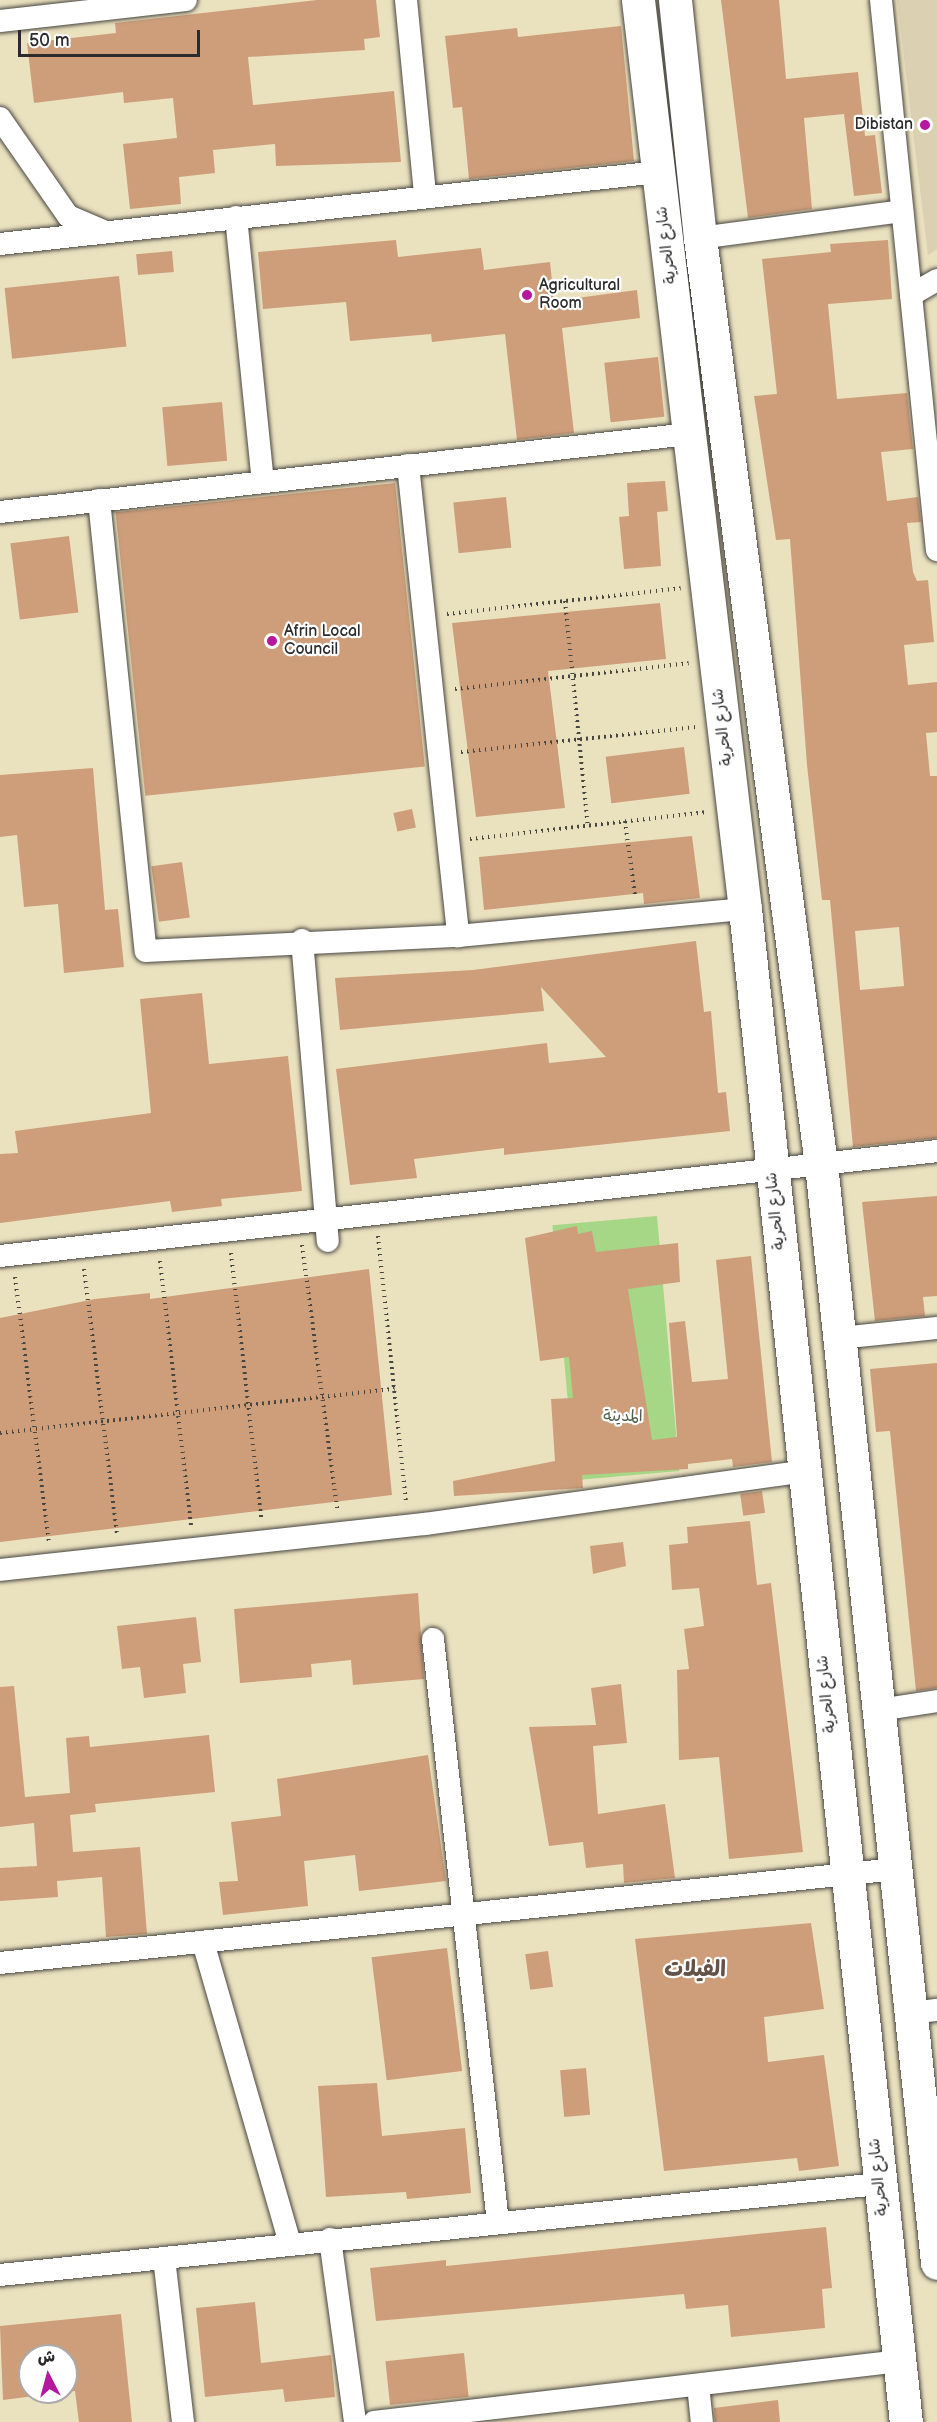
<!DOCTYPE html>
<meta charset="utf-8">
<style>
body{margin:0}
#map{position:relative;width:937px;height:2422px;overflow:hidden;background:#eae1bf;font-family:"Balsamiq Sans","Playpen Sans Arabic",sans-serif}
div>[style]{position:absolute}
.built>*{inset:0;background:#dbd0b1}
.green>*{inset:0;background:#a5d787;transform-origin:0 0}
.building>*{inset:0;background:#ce9e7a;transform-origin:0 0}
.path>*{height:4px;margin-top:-2px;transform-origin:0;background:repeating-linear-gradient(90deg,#484641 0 1.5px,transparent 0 6px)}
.roads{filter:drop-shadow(0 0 2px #484641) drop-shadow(0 0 2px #484641)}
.minor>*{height:22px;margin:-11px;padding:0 11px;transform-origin:11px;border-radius:11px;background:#fff}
.secondary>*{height:33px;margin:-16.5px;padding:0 16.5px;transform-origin:16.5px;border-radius:16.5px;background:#fff}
.dots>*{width:16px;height:16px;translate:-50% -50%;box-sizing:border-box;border:3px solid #fff;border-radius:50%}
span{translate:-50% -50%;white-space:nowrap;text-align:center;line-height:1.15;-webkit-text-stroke:4.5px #fff;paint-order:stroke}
.poi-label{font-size:16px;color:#2b2b2b}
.right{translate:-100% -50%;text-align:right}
.left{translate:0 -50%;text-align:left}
.street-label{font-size:16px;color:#2b2b2b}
.park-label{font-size:16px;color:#505f47}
.district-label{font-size:22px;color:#645347;font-weight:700}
.north{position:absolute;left:18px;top:2344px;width:60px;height:60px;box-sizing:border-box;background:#fff;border:2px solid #aaa;border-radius:50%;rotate:354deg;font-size:16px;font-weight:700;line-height:24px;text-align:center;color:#2b2b2b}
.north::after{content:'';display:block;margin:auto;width:21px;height:27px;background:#b5179e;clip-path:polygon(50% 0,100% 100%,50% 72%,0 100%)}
.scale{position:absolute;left:18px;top:30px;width:182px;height:27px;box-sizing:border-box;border:3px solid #2b2b2b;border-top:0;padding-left:8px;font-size:18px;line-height:21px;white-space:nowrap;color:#2b2b2b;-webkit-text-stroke:4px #fff;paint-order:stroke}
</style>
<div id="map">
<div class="built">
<i style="clip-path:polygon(897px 0,937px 0,937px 249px,928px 255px)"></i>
</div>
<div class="green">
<i style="left:657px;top:1216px;width:256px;height:105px;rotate:85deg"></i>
</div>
<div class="building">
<i style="clip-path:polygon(317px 0,376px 0,380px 37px,364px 39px,365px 50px,248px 57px,253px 105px,394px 91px,401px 162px,276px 166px,275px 144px,213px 150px,215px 173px,179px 177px,181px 204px,130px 209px,123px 144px,177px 138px,173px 98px,124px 103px,123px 92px,34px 103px,27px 43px,116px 33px,115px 23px)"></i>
<i style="clip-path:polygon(721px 0,779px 0,786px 79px,858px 72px,865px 136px,875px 135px,882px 193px,854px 196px,844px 114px,804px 118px,812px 209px,748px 218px)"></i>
<i style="clip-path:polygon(621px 26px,634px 161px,469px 179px,462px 107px,453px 108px,445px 36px,517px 28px,518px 37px)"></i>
<i style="clip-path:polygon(396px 240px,398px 257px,481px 248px,484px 270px,550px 262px,554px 301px,637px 290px,640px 318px,562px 328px,574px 433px,517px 440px,505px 334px,432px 342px,431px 334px,350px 341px,346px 302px,263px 309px,258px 252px)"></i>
<i style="clip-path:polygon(evenodd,888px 240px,892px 299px,828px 304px,837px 399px,907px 393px,913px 449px,881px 452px,887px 501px,918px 497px,921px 522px,907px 523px,913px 572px,917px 581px,928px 580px,934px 642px,904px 645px,908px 685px,937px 682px,937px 732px,926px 733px,930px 776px,937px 776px,937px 1138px,853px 1147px,830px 900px,822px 900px,807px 765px,790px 539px,776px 540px,754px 396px,777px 394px,762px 259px,831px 252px,830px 244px,888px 240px,899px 927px,904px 986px,860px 990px,855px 931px,899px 927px)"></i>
<i style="left:172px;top:251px;width:21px;height:36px;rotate:85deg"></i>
<i style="left:119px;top:276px;width:71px;height:115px;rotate:84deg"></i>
<i style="left:658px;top:357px;width:60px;height:54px;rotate:84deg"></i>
<i style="left:222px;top:402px;width:59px;height:60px;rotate:85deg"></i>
<i style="clip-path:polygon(665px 481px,668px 511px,657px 512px,661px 566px,624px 569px,619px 517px,629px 516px,627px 483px)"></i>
<i style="left:395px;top:483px;width:285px;height:281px;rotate:84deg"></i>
<i style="left:506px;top:497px;width:51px;height:53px;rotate:84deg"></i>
<i style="left:69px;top:536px;width:77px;height:59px;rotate:83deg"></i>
<i style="clip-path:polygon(660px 603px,666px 659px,548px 671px,565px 808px,476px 817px,452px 623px)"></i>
<i style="left:684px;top:747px;width:47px;height:79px;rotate:83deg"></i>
<i style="clip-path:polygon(93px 768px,105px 910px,118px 909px,124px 967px,64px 973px,58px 904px,24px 907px,17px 835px,0 837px,0 775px)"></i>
<i style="left:412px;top:809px;width:19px;height:19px;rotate:78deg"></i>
<i style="clip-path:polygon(692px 836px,700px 898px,644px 904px,643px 893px,484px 910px,479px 857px)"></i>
<i style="left:182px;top:862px;width:56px;height:31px;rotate:82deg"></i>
<i style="clip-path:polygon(696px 941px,704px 1012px,711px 1011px,718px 1093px,726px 1092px,730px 1131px,504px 1155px,504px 1148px,414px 1159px,417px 1178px,350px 1185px,336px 1069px,547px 1043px,549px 1063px,606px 1057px,541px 987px,544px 1011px,340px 1030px,335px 978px,473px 970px)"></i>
<i style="clip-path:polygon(202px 993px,209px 1064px,288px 1056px,302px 1191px,221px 1199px,222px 1206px,172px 1212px,170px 1201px,0 1223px,0 1154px,18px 1153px,15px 1131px,151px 1113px,140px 999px)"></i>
<i style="clip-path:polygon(937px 1196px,937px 1296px,923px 1297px,925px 1316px,875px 1321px,862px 1202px)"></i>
<i style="clip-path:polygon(577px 1226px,578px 1234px,592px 1231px,596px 1252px,678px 1243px,680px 1282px,628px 1289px,652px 1440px,677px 1437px,669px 1323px,685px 1321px,692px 1382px,728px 1379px,716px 1260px,751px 1256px,772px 1462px,733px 1467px,732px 1459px,688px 1464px,688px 1469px,582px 1475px,583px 1488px,454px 1496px,453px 1481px,555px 1461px,551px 1399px,573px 1398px,569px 1357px,540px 1361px,525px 1238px)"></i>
<i style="clip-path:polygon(369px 1269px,392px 1495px,0 1542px,0 1318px,95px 1299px,150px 1293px,150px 1299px)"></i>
<i style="clip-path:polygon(937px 1363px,937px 1688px,916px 1691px,890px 1431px,876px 1432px,870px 1369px)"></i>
<i style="left:762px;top:1491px;width:22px;height:22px;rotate:82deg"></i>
<i style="clip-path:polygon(750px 1521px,757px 1585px,771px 1583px,803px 1852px,729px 1859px,719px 1757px,679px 1760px,677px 1670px,689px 1669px,684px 1629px,704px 1626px,699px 1588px,672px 1590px,669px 1545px,688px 1543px,687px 1527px)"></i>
<i style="clip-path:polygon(623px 1542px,626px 1566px,593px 1574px,590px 1546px)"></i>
<i style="clip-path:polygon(418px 1593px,424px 1679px,353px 1685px,351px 1660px,311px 1664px,312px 1677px,240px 1683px,234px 1609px)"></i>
<i style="clip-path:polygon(196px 1617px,201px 1662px,183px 1664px,186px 1693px,144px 1698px,140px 1667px,122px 1669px,117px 1626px)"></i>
<i style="clip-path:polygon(621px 1684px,627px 1743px,593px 1746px,598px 1814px,665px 1804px,675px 1878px,624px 1883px,623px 1864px,586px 1868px,583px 1842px,549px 1846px,529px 1727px,596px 1725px,591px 1688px)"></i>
<i style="clip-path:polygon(14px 1686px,25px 1797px,70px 1793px,66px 1738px,89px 1736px,90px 1747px,209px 1735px,215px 1792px,95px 1804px,96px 1812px,70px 1815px,73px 1852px,140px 1847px,147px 1934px,106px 1937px,102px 1877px,57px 1881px,58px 1897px,0 1901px,0 1868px,37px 1866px,34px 1823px,0 1827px,0 1687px)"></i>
<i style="clip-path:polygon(428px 1755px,446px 1881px,359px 1891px,355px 1855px,304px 1861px,308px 1906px,223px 1915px,219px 1882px,238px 1881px,231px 1822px,281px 1816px,277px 1779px)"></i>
<i style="clip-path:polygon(811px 1923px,824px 2009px,764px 2017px,768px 2062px,824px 2055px,839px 2166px,799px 2171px,797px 2158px,664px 2171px,635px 1939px)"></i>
<i style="left:447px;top:1948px;width:124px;height:76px;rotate:83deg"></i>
<i style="left:548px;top:1951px;width:36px;height:23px;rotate:82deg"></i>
<i style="left:586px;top:2068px;width:47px;height:26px;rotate:85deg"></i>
<i style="clip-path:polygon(377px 2083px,382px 2136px,465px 2128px,471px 2193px,407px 2199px,406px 2192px,326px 2197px,318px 2086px)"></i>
<i style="clip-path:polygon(826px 2227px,832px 2288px,822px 2289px,825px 2328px,731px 2337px,728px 2305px,686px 2309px,684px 2294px,376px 2321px,370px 2268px,446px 2260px,446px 2266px)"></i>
<i style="clip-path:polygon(255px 2302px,261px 2363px,331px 2355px,335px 2397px,285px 2402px,283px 2389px,205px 2397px,196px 2308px)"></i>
<i style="clip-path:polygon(121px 2314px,132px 2422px,79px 2422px,75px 2391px,66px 2392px,66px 2356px,30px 2356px,30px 2392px,65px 2392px,3px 2400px,0 2326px)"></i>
<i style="left:464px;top:2353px;width:44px;height:79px;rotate:84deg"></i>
<i style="clip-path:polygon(778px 2400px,780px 2422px,715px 2422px,714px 2408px)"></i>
</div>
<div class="path">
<i style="left:565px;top:601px;width:226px;rotate:84.2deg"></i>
<i style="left:447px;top:614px;width:235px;rotate:-6.3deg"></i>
<i style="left:455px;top:689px;width:235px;rotate:-6.3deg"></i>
<i style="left:461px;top:752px;width:236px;rotate:-6.1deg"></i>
<i style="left:625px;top:821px;width:76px;rotate:82.4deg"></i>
<i style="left:470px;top:839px;width:239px;rotate:-6.5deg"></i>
<i style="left:378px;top:1236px;width:266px;rotate:84deg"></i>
<i style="left:302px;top:1245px;width:266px;rotate:82.4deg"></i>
<i style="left:231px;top:1253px;width:266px;rotate:83.5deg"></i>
<i style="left:160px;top:1261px;width:266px;rotate:83.3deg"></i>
<i style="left:84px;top:1269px;width:267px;rotate:82.9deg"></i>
<i style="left:15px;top:1277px;width:266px;rotate:82.7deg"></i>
<i style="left:0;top:1433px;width:397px;rotate:-6.4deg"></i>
</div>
<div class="roads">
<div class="minor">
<i style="left:406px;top:0;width:196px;rotate:84.4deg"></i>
<i style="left:881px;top:0;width:553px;rotate:84.19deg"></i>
<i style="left:0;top:21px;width:187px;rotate:-6.4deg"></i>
<i style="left:0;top:118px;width:119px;rotate:55.2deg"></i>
<i style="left:68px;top:216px;width:38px;rotate:23deg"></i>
<i style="left:236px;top:217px;width:266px;rotate:84.2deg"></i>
<i style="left:700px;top:238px;width:204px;rotate:-7.6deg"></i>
<i style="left:0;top:244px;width:662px;rotate:-6.24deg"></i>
<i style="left:911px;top:295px;width:30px;rotate:-30deg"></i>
<i style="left:408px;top:465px;width:474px;rotate:83.9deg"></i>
<i style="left:99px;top:500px;width:453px;rotate:84.1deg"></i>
<i style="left:146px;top:951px;width:312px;rotate:-2.8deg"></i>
<i style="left:458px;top:936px;width:288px;rotate:-5.4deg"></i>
<i style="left:0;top:512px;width:693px;rotate:-6.46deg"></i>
<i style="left:302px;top:940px;width:302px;rotate:85.1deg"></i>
<i style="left:0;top:1256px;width:943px;rotate:-6.39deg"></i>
<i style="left:840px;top:1338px;width:98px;rotate:-5.9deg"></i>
<i style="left:0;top:1570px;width:427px;rotate:-6.2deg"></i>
<i style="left:425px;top:1524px;width:384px;rotate:-7.9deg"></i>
<i style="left:433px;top:1639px;width:588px;rotate:83.65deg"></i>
<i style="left:879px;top:1710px;width:59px;rotate:-8.8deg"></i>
<i style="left:203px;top:1942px;width:314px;rotate:73.9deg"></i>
<i style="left:0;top:1963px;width:901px;rotate:-5.99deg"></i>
<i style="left:911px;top:2013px;width:26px;rotate:-7deg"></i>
<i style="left:330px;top:2239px;width:185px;rotate:82.2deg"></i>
<i style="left:164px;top:2258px;width:165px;rotate:83.4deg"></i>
<i style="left:0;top:2275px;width:884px;rotate:-5.91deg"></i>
<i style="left:698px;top:2385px;width:37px;rotate:84deg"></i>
<i style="left:374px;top:2422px;width:530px;rotate:-6.62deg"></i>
</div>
<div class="secondary">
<i style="left:638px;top:0;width:915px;rotate:83.29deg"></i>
<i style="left:745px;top:909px;width:1522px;rotate:83.93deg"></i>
<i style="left:675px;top:0;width:239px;rotate:84deg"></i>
<i style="left:700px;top:238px;width:934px;rotate:82.56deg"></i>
<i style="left:821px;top:1164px;width:1105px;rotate:83.97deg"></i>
</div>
</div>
<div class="dots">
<i style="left:925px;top:125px;background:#b5179e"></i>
<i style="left:527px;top:295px;background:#b5179e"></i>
<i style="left:272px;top:641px;background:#b5179e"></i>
</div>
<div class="poi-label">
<span class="right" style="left:913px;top:125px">Dibistan</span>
<span class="left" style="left:539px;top:295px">Agricultural<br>Room</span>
<span class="left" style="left:284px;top:641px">Afrin Local<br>Council</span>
</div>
<div class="street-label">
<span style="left:667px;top:245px;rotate:-97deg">شارع الحرية</span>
<span style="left:723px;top:727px;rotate:-97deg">شارع الحرية</span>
<span style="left:776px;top:1211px;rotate:-96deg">شارع الحرية</span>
<span style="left:827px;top:1694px;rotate:-96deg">شارع الحرية</span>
<span style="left:879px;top:2177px;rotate:-96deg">شارع الحرية</span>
</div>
<div class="park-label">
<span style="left:623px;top:1417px">المدينة</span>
</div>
<div class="district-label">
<span style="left:695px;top:1970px">الفيلات</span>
</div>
<div class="north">ش</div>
<div class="scale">50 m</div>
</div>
